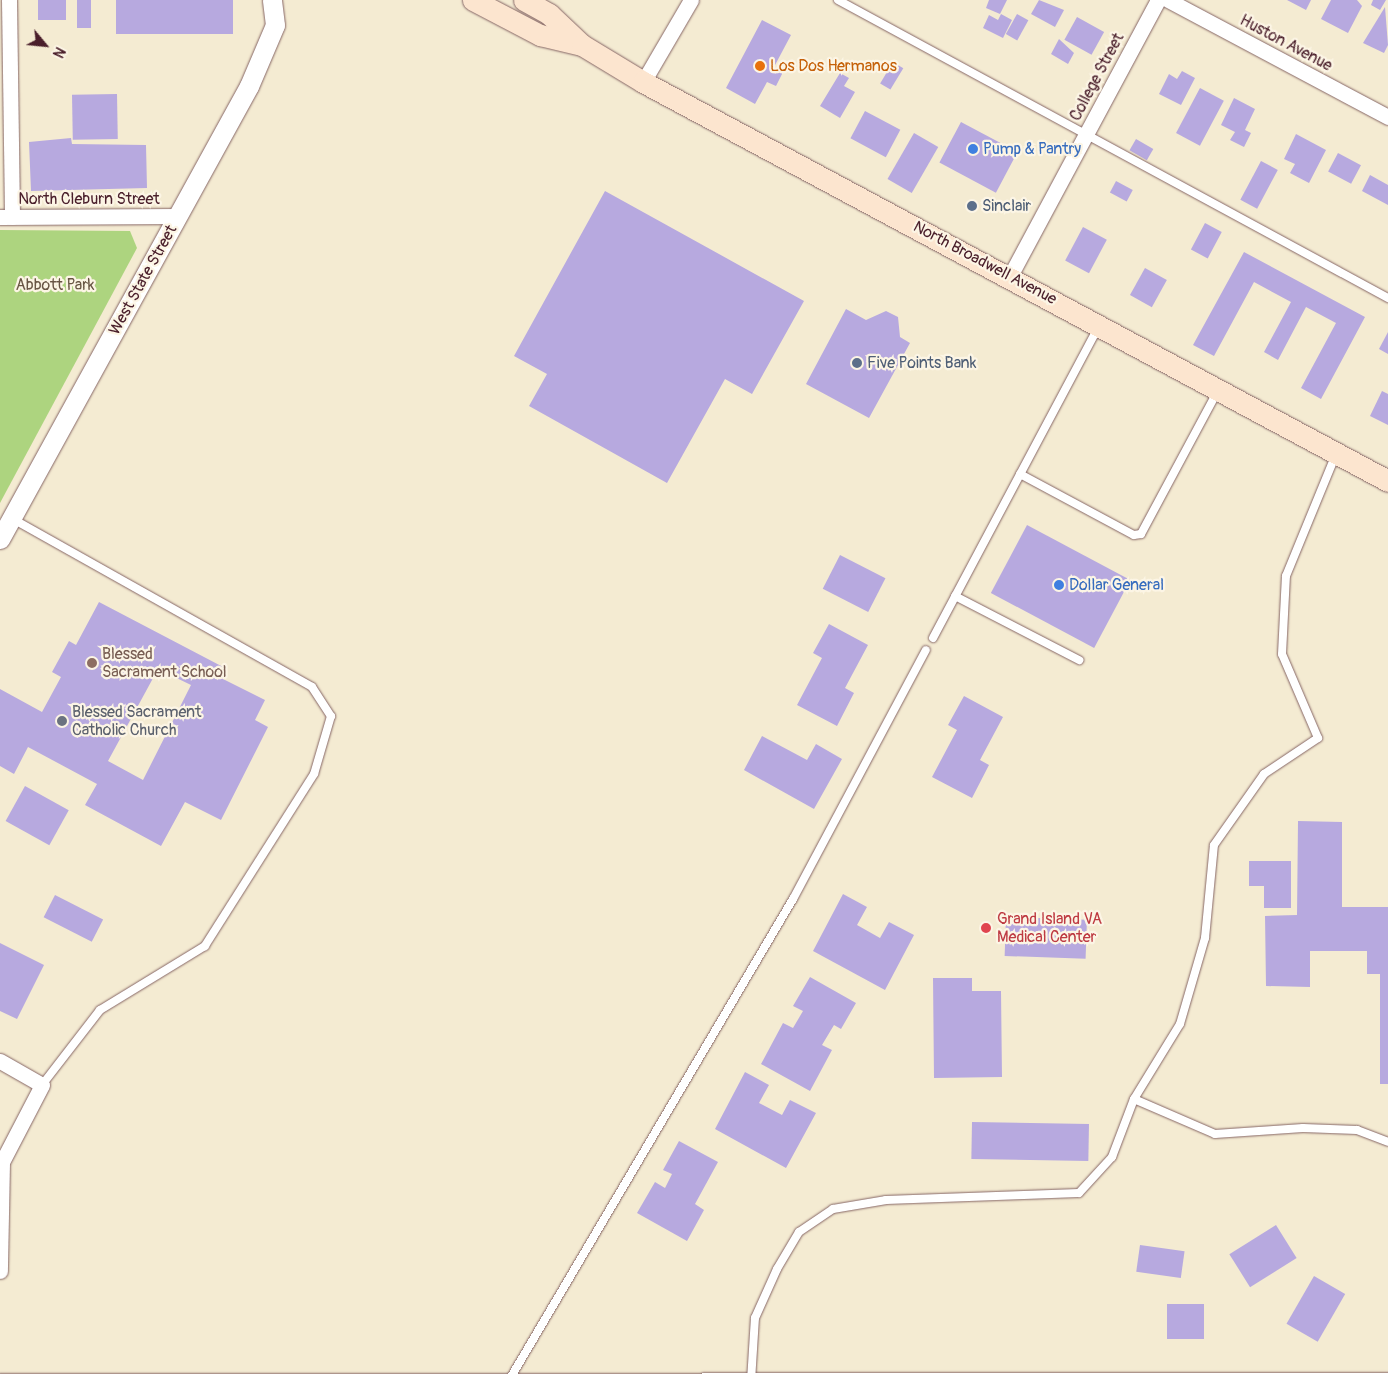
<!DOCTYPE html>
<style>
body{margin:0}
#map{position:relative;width:1388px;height:1391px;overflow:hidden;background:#f4ebd2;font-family:Pangolin,sans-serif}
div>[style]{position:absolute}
.green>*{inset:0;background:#add47f}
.building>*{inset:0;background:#b7a9df;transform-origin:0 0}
.roads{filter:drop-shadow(0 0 1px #866665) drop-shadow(0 0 1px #866665)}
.service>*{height:8px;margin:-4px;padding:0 4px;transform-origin:4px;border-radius:4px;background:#fff}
.minor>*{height:15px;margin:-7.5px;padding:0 7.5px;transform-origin:7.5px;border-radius:7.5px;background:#fff}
.tertiary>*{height:19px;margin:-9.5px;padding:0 9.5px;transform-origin:9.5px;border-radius:9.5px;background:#fff}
.secondary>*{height:21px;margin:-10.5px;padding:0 10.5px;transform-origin:10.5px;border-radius:10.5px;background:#fce5cf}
.dots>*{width:14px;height:14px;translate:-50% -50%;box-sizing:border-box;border:2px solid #fcf5e5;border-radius:50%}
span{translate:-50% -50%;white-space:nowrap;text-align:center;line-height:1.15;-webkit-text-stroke:4.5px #fcf5e5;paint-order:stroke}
.street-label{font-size:16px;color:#4a1f2b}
.food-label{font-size:16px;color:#c56008}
.left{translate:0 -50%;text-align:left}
.shop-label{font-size:16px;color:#366cbe}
.service-label{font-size:16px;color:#4e5e75}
.park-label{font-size:16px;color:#685544}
.education-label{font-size:16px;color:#785e54}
.worship-label{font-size:16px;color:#5b616d}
.health-label{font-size:16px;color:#be3a42}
.north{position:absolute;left:20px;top:20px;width:50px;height:50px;-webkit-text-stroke:4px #fcf5e5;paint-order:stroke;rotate:118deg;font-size:14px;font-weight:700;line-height:20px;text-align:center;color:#4a1f2b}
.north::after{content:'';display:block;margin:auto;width:18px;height:22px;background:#4a1f2b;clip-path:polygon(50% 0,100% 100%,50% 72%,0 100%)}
</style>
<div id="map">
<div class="green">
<i style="clip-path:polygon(0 230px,130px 231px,137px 248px,0 503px)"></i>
</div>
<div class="building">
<i style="left:38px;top:0;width:28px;height:20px"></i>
<i style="left:77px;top:0;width:14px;height:28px"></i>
<i style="left:116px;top:0;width:117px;height:34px"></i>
<i style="clip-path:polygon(989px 0,1007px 0,1000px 14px,986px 8px)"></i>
<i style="clip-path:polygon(1039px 0,1064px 10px,1055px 27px,1031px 14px)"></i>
<i style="clip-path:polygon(1287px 0,1311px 0,1306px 10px)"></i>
<i style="clip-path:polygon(1331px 0,1357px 0,1362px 6px,1348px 33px,1321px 19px)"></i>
<i style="clip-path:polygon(1373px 0,1386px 0,1380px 10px,1371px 5px)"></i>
<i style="clip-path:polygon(1385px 7px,1388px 45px,1384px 53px,1363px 43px)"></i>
<i style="clip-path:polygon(1001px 14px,1012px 20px,1003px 38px,983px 28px,989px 15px,998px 20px)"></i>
<i style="left:1017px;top:14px;width:13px;height:23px;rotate:29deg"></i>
<i style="left:1077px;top:17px;width:31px;height:26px;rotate:29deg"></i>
<i style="clip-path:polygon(762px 20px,791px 35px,774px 67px,783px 72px,776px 86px,767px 82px,755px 104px,726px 88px)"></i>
<i style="clip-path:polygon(1059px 39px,1074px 53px,1068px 64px,1051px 54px)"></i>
<i style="left:893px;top:62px;width:12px;height:25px;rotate:31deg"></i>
<i style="clip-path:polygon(1182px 71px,1195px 78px,1181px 105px,1159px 94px,1169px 74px,1177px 79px)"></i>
<i style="clip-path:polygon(840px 73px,849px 78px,844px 86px,855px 92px,840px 118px,820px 106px)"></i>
<i style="left:1200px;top:88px;width:27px;height:51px;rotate:28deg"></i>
<i style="left:117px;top:94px;width:45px;height:45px;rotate:89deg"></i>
<i style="clip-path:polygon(1234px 98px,1255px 109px,1245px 130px,1251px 133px,1244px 147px,1230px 140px,1235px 132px,1221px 125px)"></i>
<i style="left:865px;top:111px;width:40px;height:31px;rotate:28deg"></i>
<i style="left:961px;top:122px;width:64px;height:46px;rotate:28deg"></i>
<i style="left:914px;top:133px;width:28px;height:53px;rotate:30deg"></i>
<i style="clip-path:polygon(1296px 134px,1326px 150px,1309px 183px,1290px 173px,1295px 164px,1284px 159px)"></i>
<i style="clip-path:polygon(71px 138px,72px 144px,146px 145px,147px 188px,31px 191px,29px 142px)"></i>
<i style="left:1136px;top:139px;width:20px;height:13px;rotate:30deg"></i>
<i style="left:1338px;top:153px;width:26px;height:21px;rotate:28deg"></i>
<i style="left:1261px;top:161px;width:19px;height:44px;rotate:28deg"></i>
<i style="clip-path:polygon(1370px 175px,1388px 185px,1388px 205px,1362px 191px)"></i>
<i style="left:1116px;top:181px;width:19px;height:13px;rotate:28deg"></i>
<i style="clip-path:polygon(605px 191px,804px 301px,752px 394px,725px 379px,667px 483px,529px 406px,547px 374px,514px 356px)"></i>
<i style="left:1205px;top:223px;width:19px;height:30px;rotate:28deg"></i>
<i style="left:1083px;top:227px;width:27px;height:38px;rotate:28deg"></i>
<i style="clip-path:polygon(1244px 252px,1365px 317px,1321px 399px,1301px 388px,1336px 323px,1306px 307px,1278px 360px,1264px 352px,1291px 302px,1254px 282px,1214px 356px,1193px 345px)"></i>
<i style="left:1145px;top:268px;width:25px;height:31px;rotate:29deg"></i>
<i style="clip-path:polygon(846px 309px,866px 320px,886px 311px,898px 317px,900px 337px,910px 343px,869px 418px,806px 384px)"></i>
<i style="clip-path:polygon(1388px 332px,1388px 354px,1379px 349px)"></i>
<i style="clip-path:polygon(1382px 391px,1388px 394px,1388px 425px,1370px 416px)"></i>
<i style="left:1027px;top:525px;width:117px;height:77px;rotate:28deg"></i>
<i style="left:840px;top:555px;width:51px;height:38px;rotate:27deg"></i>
<i style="clip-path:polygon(evenodd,99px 602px,225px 668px,221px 678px,265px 700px,255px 720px,268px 727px,221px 820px,185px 802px,161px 846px,85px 805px,97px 784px,28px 747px,14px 774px,0 766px,0 689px,42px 712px,61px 677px,52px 672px,69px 641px,76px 645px,99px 602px,158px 669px,191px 685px,143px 780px,108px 761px,158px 669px)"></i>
<i style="clip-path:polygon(829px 624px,868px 645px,845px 688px,854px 693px,837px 726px,797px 705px,822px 658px,813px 653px)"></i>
<i style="clip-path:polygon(964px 696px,1003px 717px,980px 760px,989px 765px,972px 798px,932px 777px,957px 730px,948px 725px)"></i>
<i style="clip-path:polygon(762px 736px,807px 760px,816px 744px,842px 759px,814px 809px,744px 770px)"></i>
<i style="left:25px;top:786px;width:50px;height:40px;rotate:29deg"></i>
<i style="clip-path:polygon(1298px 821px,1342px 822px,1342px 907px,1388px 907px,1388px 1084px,1380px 1084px,1380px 974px,1367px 974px,1367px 951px,1310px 951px,1310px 987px,1266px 986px,1265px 916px,1297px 915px)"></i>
<i style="clip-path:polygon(1249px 861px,1291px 861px,1291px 908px,1264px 908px,1264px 886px,1249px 886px)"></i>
<i style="clip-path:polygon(843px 894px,867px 907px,857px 925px,880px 938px,889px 922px,914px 935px,885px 990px,813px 951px)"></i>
<i style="left:55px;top:895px;width:54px;height:25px;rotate:27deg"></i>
<i style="left:1006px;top:917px;width:81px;height:39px;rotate:2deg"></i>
<i style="clip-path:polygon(0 943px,44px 965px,17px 1019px,0 1011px)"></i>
<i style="clip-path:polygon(810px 977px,856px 1003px,841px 1029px,834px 1025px,822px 1045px,832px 1050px,810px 1091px,761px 1064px,783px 1023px,793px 1028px,803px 1011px,793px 1006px)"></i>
<i style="clip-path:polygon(933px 978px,972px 978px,972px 991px,1001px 991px,1002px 1077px,934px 1078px)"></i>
<i style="clip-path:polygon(745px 1072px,769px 1085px,759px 1103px,782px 1115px,790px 1100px,816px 1113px,786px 1168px,715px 1129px)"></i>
<i style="left:972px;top:1122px;width:117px;height:37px;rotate:1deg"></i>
<i style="clip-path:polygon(679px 1141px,718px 1162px,695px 1204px,704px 1210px,687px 1241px,637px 1213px,655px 1182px,665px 1188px,672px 1174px,663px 1170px)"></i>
<i style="left:1276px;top:1225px;width:39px;height:55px;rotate:58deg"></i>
<i style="left:1140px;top:1245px;width:45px;height:27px;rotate:8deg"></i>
<i style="left:1314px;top:1276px;width:36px;height:55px;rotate:30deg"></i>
<i style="left:1167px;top:1304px;width:37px;height:35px"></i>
</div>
<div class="roads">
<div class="service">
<i style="left:838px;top:0;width:626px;rotate:28.45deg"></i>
<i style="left:1020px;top:474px;width:129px;rotate:28.2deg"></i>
<i style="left:1134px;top:535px;width:7px;rotate:-8deg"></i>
<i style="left:1141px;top:534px;width:161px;rotate:-61.8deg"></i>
<i style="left:11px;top:518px;width:345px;rotate:29.3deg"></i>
<i style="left:312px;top:687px;width:35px;rotate:57deg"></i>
<i style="left:331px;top:716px;width:60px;rotate:106.3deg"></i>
<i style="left:314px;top:774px;width:204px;rotate:122.4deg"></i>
<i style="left:205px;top:946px;width:123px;rotate:148.6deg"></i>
<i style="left:100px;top:1010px;width:95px;rotate:127.7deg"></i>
<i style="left:955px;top:596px;width:140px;rotate:27.3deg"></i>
<i style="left:933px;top:638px;width:351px;rotate:-62deg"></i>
<i style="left:1134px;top:1099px;width:88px;rotate:23.4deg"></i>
<i style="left:1215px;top:1134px;width:88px;rotate:-3.9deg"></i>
<i style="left:1303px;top:1128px;width:54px;rotate:2.1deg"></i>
<i style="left:1357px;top:1130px;width:33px;rotate:21deg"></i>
<i style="left:751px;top:1381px;width:63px;rotate:-86.4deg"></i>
<i style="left:755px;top:1318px;width:54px;rotate:-65.8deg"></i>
<i style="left:777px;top:1269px;width:43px;rotate:-59.3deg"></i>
<i style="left:799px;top:1232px;width:41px;rotate:-34.1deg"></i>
<i style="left:833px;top:1209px;width:54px;rotate:-9.6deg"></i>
<i style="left:886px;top:1200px;width:193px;rotate:-2.1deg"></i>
<i style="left:1079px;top:1193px;width:49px;rotate:-47.5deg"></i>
<i style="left:1112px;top:1157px;width:62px;rotate:-69.2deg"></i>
<i style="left:1134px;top:1099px;width:88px;rotate:-58.5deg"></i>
<i style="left:1180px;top:1024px;width:90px;rotate:-73.8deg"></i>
<i style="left:1205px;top:938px;width:93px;rotate:-84.5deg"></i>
<i style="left:1214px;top:845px;width:87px;rotate:-54.8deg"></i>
<i style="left:1264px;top:774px;width:65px;rotate:-33.7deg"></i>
<i style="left:1318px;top:738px;width:91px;rotate:-113.2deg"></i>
<i style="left:1282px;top:654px;width:78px;rotate:-87.1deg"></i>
<i style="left:1286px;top:576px;width:132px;rotate:-67.7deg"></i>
<i style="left:508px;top:1382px;width:561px;rotate:-59.46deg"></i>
<i style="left:793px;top:899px;width:282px;rotate:-61.9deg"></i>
</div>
<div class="minor">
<i style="left:9px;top:0;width:217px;rotate:89.2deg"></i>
<i style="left:1168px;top:0;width:249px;rotate:28deg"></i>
<i style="left:643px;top:82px;width:95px;rotate:-59.7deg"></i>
<i style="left:0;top:217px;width:177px;rotate:-0.3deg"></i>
<i style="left:1010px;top:276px;width:313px;rotate:-61.8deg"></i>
<i style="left:0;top:1061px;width:48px;rotate:29.7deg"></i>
<i style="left:42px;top:1085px;width:87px;rotate:117.5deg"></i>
<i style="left:2px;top:1162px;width:109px;rotate:91.1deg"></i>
</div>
<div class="tertiary">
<i style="left:0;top:539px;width:517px;rotate:-61.2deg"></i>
<i style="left:249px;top:86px;width:66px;rotate:-66.9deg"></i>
<i style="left:275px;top:25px;width:25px;rotate:-97deg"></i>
<i style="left:0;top:1383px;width:1388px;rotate:-0.04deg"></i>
</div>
<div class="secondary">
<i style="left:473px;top:0;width:76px;rotate:27.6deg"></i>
<i style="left:540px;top:35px;width:43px;rotate:13.4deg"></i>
<i style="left:524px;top:0;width:29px;rotate:29deg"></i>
<i style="left:549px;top:14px;width:45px;rotate:43.2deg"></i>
<i style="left:582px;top:45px;width:71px;rotate:31.2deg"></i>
<i style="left:643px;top:82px;width:845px;rotate:28.17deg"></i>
</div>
</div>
<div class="dots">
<i style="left:760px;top:66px;background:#e8710a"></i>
<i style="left:973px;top:149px;background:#3f7fe0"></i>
<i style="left:972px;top:206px;background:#5c6f8a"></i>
<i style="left:857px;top:363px;background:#5c6f8a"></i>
<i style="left:1059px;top:585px;background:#3f7fe0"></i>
<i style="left:92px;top:663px;background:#8d6e63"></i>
<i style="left:62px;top:721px;background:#6b7280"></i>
<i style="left:986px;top:928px;background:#e0444e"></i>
</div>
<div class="street-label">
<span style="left:1286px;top:43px;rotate:28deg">Huston Avenue</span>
<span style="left:1097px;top:77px;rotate:-62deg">College Street</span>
<span style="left:89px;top:199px">North Cleburn Street</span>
<span style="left:985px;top:263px;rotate:28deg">North Broadwell Avenue</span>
<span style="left:143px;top:280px;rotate:-61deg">West State Street</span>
</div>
<div class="food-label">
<span class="left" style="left:770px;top:66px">Los Dos Hermanos</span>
</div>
<div class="shop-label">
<span class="left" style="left:983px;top:149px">Pump &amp; Pantry</span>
<span class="left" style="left:1069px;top:585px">Dollar General</span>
</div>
<div class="service-label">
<span class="left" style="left:982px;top:206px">Sinclair</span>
<span class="left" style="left:867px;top:363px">Five Points Bank</span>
</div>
<div class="park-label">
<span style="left:55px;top:285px">Abbott Park</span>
</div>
<div class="education-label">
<span class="left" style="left:102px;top:663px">Blessed<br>Sacrament School</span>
</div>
<div class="worship-label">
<span class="left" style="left:72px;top:721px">Blessed Sacrament<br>Catholic Church</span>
</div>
<div class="health-label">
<span class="left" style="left:997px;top:928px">Grand Island VA<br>Medical Center</span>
</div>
<div class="north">N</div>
</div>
